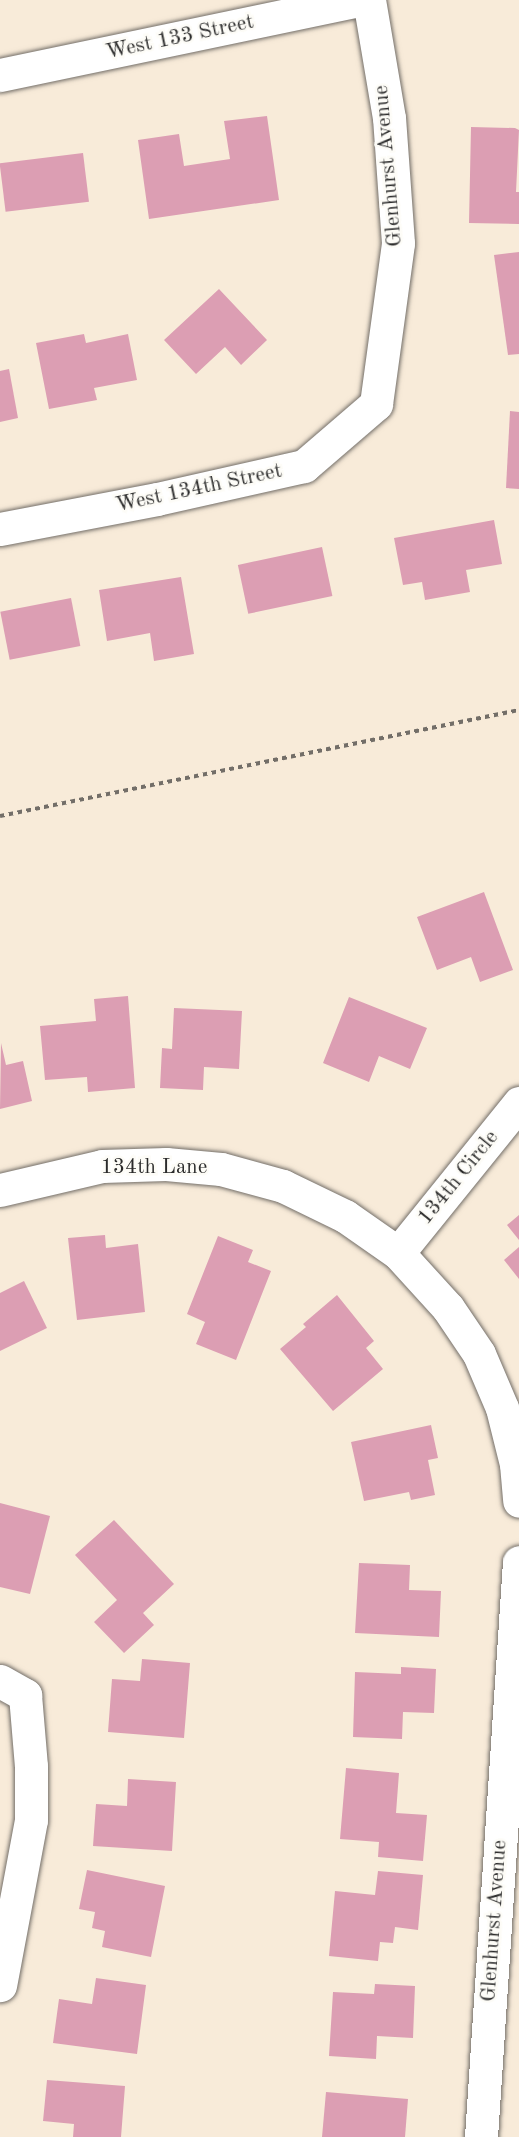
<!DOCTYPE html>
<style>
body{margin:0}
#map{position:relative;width:519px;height:2137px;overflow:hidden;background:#f8ebd9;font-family:"Old Standard TT",serif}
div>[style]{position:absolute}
.building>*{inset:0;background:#dc9eb3;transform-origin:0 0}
.path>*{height:4px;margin-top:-2px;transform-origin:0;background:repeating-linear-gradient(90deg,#736e68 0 4.5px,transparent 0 9px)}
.roads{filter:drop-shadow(0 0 2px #736e68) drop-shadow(0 0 2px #736e68)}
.minor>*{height:33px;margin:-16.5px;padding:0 16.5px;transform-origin:16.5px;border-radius:16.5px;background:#fff}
span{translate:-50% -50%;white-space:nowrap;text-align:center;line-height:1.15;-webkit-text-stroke:5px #fdfcf7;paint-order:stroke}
.street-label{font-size:21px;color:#2b2b2b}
</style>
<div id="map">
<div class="building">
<i style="clip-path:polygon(267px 116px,279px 200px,149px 219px,138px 140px,179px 134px,184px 166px,230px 159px,224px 121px)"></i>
<i style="clip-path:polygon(471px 127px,515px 128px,519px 130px,516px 192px,519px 192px,519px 224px,469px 223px)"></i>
<i style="left:83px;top:153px;width:49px;height:84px;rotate:83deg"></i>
<i style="clip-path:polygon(519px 252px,519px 354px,508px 355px,494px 255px)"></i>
<i style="clip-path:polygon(219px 289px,267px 340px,241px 365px,225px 347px,196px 374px,164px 340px)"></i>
<i style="clip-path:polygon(84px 334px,86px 343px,128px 334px,137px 380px,94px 388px,97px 400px,49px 409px,36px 343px)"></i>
<i style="clip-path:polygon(9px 369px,18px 418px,0 422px,0 371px)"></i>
<i style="clip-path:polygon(510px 411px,519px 412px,519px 489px,506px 488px)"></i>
<i style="clip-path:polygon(494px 520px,502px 564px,466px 570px,470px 592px,425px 600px,422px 582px,403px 585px,394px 538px)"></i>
<i style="left:322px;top:547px;width:50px;height:86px;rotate:78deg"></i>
<i style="clip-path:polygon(181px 577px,194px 654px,154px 661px,150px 633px,107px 641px,99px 590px)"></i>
<i style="left:71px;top:598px;width:49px;height:72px;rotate:79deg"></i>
<i style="clip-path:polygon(484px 892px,513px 970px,480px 982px,471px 957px,437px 970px,417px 917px)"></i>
<i style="clip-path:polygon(128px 996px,135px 1088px,88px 1092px,87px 1077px,45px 1080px,40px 1026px,96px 1021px,94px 999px)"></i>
<i style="clip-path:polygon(349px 997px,427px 1028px,410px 1069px,379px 1056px,369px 1082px,323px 1063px)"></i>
<i style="clip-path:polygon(174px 1008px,242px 1011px,239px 1069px,204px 1067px,203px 1090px,160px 1088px,162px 1048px,172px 1049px)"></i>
<i style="clip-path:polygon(1px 1043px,6px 1065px,23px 1061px,32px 1101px,0 1109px)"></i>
<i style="clip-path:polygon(519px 1215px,519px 1240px,507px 1225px)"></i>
<i style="clip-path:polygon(105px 1235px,106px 1248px,138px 1244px,145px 1312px,77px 1320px,68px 1238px)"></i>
<i style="clip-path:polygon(218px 1236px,253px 1250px,248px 1262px,271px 1271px,236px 1360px,196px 1344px,205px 1322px,187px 1314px)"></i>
<i style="clip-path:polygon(519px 1247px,519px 1279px,504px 1260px)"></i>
<i style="clip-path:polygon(24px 1281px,47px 1328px,0 1351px,0 1293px)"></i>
<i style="clip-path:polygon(337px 1295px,374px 1341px,366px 1348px,383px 1369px,333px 1411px,280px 1349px,306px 1327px,303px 1324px)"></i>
<i style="clip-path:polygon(431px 1425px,438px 1458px,428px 1460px,435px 1495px,411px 1500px,409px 1492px,364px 1501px,351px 1442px)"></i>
<i style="clip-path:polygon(0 1503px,50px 1516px,30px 1594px,0 1587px)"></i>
<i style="clip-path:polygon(114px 1520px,174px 1584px,143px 1613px,154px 1625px,124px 1653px,94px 1622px,117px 1600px,75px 1555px)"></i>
<i style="clip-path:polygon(359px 1563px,410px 1565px,409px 1590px,441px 1591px,439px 1637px,355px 1633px)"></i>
<i style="clip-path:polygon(142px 1659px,190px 1663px,184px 1738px,108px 1732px,112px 1679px,140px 1681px)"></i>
<i style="clip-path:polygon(401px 1667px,436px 1669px,434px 1713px,403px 1712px,402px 1739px,353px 1737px,355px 1672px,401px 1674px)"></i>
<i style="clip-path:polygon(346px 1768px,399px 1773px,396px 1813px,427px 1815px,423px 1861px,378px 1857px,379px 1842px,340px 1839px)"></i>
<i style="clip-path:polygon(128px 1779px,176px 1782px,172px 1851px,93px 1846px,96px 1804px,127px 1806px)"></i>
<i style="clip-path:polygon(87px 1870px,165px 1886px,151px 1957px,102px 1947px,105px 1931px,92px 1928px,95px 1912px,79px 1909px)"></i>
<i style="clip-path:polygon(378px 1871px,423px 1875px,418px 1930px,395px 1927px,393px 1943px,380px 1942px,378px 1961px,329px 1956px,335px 1891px,375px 1895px)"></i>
<i style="clip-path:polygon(96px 1978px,146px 1985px,137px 2054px,53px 2043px,59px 1999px,92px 2004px)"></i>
<i style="clip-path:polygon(375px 1984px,415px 1986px,413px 2038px,377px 2036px,376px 2059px,329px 2056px,333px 1992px,374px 1994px)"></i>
<i style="clip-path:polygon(47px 2080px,125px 2086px,121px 2137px,73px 2137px,74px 2124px,43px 2121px)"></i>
<i style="clip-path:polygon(326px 2092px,408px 2099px,405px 2137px,322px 2137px)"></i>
</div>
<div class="path">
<i style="left:0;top:816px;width:530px;rotate:-11.54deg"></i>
</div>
<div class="roads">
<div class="minor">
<i style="left:0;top:75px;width:367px;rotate:-11.8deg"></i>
<i style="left:0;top:529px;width:160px;rotate:-10.8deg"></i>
<i style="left:157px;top:499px;width:151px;rotate:-12.7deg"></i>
<i style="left:304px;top:466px;width:95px;rotate:-40.7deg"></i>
<i style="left:376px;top:404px;width:162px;rotate:-82.2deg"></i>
<i style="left:398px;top:243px;width:125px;rotate:-94.1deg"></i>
<i style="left:389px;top:118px;width:120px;rotate:-99.6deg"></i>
<i style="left:0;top:1190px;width:105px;rotate:-13.2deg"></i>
<i style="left:102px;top:1166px;width:64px;rotate:-1.8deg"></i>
<i style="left:166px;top:1164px;width:55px;rotate:5.2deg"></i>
<i style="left:221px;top:1169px;width:64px;rotate:15.3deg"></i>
<i style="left:283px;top:1186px;width:69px;rotate:25.8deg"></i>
<i style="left:345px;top:1216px;width:65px;rotate:34.9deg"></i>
<i style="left:398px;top:1253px;width:74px;rotate:47.7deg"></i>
<i style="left:448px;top:1308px;width:55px;rotate:56deg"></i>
<i style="left:479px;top:1354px;width:59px;rotate:66.9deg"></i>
<i style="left:502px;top:1408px;width:58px;rotate:76deg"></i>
<i style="left:516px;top:1464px;width:37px;rotate:85deg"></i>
<i style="left:398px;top:1253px;width:193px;rotate:-51.1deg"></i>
<i style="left:0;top:1681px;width:29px;rotate:29deg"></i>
<i style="left:25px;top:1695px;width:71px;rotate:85.2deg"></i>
<i style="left:31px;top:1766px;width:54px;rotate:90deg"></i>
<i style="left:31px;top:1820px;width:168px;rotate:100.6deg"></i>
<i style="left:481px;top:2137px;width:576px;rotate:-86.22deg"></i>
</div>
</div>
<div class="street-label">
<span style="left:180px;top:38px;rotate:-12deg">West 133 Street</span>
<span style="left:389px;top:166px;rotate:-95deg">Glenhurst Avenue</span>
<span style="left:199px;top:489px;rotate:-12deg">West 134th Street</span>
<span style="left:154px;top:1168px">134th Lane</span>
<span style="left:459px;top:1178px;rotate:-51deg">134th Circle</span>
<span style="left:495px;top:1921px;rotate:-86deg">Glenhurst Avenue</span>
</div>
</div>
